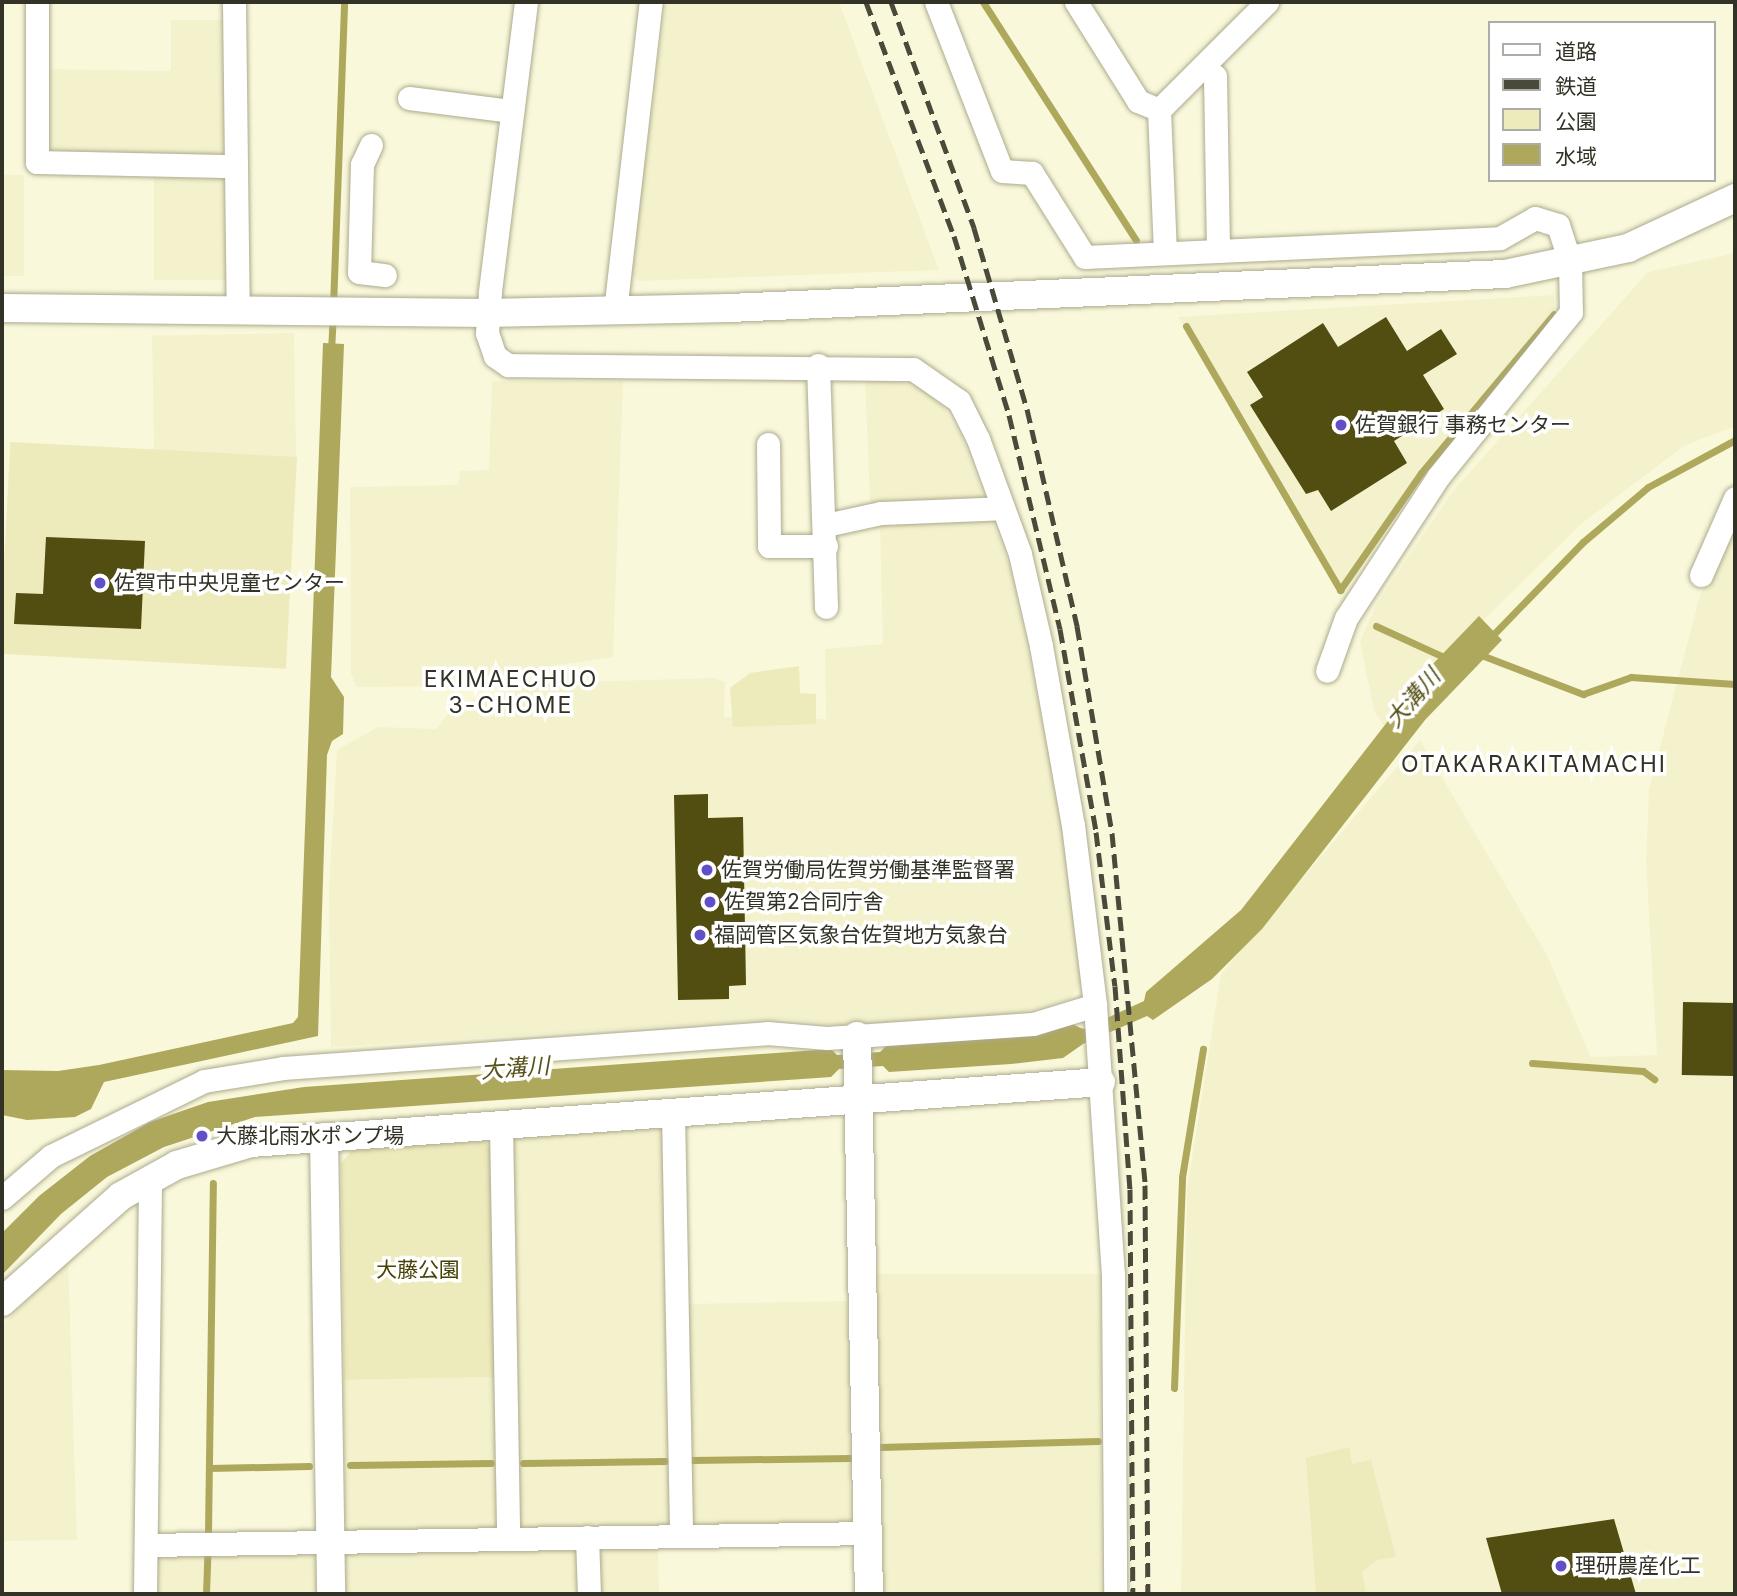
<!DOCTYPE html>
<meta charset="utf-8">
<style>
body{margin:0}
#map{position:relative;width:1737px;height:1596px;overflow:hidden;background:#faf8db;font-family:Inter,"Noto Sans JP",sans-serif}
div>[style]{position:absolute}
.built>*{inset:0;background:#f4f2cc;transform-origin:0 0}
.green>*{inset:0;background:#edeabb;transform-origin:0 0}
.water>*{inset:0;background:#aea85c}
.stream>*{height:7px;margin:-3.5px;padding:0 3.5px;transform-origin:3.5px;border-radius:3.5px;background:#aea85c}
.building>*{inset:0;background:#524d11;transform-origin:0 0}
.roads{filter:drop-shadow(0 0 2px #acaa8e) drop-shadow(0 0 2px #acaa8e)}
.minor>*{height:23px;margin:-11.5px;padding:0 11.5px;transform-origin:11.5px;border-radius:11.5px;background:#fff}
.tertiary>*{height:28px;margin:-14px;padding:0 14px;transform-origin:14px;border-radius:14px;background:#fff}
.rail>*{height:5px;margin-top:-2.5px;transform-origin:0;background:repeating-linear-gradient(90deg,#4a4a3b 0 14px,transparent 0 21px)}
.dots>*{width:19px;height:19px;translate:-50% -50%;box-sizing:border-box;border:4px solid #fff;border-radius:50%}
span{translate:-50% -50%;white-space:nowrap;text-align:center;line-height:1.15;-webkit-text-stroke:7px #fff;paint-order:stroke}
.poi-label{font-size:21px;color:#323226}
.left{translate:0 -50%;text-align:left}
.park-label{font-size:21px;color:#484305}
.neighbourhood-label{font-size:23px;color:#323226;letter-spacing:2px}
.water-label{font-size:23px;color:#58531a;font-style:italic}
.frame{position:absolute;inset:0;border:4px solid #323226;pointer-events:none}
.legend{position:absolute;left:1488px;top:21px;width:228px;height:161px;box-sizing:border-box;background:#fff;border:2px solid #adada8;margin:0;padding:9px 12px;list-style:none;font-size:21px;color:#323226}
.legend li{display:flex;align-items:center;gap:14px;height:35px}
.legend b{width:35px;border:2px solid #adada8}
</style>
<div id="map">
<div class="built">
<i style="clip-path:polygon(666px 2px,839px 2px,939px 270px,638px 281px,631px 273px)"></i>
<i style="clip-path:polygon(171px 20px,225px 20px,227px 158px,45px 156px,44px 69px,171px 71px)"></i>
<i style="left:2px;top:175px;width:22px;height:101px"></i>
<i style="left:154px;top:176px;width:74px;height:104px"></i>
<i style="clip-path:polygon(1735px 253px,1735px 426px,1684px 446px,1581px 524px,1445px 658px,1390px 735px,1374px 711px,1360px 641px,1377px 603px,1453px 491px,1648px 272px)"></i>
<i style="clip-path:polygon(1554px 295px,1554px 314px,1421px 473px,1338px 593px,1178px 317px)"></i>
<i style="left:294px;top:333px;width:124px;height:142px;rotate:89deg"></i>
<i style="clip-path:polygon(865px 377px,918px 386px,943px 406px,963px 440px,1012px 573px,1066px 838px,1085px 976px,1070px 999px,1020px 1013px,844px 1026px,781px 1019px,331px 1047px,329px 888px,337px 750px,378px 727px,436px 729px,456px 704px,544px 683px,713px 678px,725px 682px,724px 717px,826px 719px,825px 649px,883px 644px,880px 529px,871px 524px)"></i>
<i style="clip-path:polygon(492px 381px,623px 381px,613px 657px,505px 673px,465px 686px,357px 687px,351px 674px,350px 487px,458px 485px,460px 471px,489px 470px)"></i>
<i style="clip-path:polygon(1735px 517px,1735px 1594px,1181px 1594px,1187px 1189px,1221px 974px,1420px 740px,1548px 957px,1591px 1057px,1657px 1055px,1646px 862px,1649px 789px,1700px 595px)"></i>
<i style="clip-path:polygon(682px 1124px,686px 1304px,847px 1301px,851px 1543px,658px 1547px,659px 1594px,346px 1594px,344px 1380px,495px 1377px,492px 1150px,524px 1134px)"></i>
<i style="clip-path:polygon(68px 1258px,77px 1540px,2px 1541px,2px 1326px)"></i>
<i style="left:1101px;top:1274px;width:320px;height:224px;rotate:90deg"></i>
<i style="left:318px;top:1549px;width:45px;height:166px;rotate:90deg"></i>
</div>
<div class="green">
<i style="left:297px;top:457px;width:212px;height:287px;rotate:93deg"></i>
<i style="clip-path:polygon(799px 666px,800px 693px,816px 694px,816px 724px,733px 727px,730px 688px,750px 673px)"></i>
<i style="clip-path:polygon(482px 1138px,492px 1150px,496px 1377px,344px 1380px,341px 1163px,356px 1146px)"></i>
<i style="clip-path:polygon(1349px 1447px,1352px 1464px,1371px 1460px,1396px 1557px,1377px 1560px,1362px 1572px,1366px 1594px,1316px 1594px,1306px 1458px)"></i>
</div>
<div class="water">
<i style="clip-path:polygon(323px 343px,344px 344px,331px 677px,344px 697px,343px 734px,332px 741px,327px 755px,318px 1036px,104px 1082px,91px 1109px,75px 1117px,27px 1120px,2px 1115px,2px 1070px,58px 1071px,99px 1065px,293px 1023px,298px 1017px)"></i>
<i style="clip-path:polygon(1479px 616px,1502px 640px,1425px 720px,1262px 929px,1212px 979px,1153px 1020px,1147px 1016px,1083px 1044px,1063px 1058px,1011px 1064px,889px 1072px,883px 1066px,839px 1069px,831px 1077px,255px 1117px,164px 1147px,107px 1177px,61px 1214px,2px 1275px,2px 1233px,39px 1196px,90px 1156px,150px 1122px,208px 1102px,304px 1087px,831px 1049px,837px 1055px,880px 1052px,887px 1045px,1072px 1024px,1083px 1029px,1144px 1001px,1146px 992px,1241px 910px,1430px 667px)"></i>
</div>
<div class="stream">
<i style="left:983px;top:2px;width:283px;rotate:57.3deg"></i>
<i style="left:333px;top:306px;width:304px;rotate:-87.9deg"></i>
<i style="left:1186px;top:326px;width:306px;rotate:59.7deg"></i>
<i style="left:1340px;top:590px;width:142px;rotate:-55.3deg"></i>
<i style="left:1421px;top:473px;width:207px;rotate:-50.1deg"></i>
<i style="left:331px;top:351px;width:33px;rotate:-87deg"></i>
<i style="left:1376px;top:626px;width:79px;rotate:24.6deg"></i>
<i style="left:1489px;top:639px;width:135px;rotate:-45.9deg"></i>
<i style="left:1583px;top:542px;width:85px;rotate:-40.2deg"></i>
<i style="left:1648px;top:487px;width:99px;rotate:-28.4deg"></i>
<i style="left:1476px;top:653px;width:115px;rotate:21deg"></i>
<i style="left:1583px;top:694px;width:51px;rotate:-19.5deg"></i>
<i style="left:1631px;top:677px;width:104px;rotate:3.9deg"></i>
<i style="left:1532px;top:1063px;width:111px;rotate:4.1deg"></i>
<i style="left:1643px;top:1071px;width:14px;rotate:36deg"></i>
<i style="left:1174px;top:1388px;width:211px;rotate:-87.8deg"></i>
<i style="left:1182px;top:1177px;width:130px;rotate:-80.7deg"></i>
<i style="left:880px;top:1447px;width:218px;rotate:-1.6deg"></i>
<i style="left:691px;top:1460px;width:159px;rotate:-0.7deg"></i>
<i style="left:523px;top:1463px;width:142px;rotate:-0.8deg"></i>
<i style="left:350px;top:1465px;width:141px;rotate:-0.8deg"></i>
<i style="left:209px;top:1468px;width:100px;rotate:-1.1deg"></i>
<i style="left:208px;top:1532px;width:349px;rotate:-89.2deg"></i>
<i style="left:206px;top:1594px;width:38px;rotate:-88deg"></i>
</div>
<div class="building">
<i style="clip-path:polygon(1386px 317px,1407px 351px,1441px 329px,1457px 354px,1423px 375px,1444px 409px,1394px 441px,1407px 463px,1331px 511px,1318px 490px,1306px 494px,1250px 405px,1263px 397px,1247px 372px,1323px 323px,1338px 347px)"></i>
<i style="clip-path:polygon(46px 537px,145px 541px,141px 629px,14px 624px,16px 593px,43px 594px)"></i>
<i style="clip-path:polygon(708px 794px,708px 818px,743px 817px,746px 985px,729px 986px,729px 999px,678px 1000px,674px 795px)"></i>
<i style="left:1683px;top:1002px;width:52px;height:73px;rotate:1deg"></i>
<i style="clip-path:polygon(1614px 1519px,1636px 1594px,1502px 1594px,1486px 1538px)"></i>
</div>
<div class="roads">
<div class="minor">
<i style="left:37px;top:2px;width:160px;rotate:90deg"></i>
<i style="left:37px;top:162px;width:199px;rotate:1.2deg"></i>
<i style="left:234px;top:2px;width:309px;rotate:89.3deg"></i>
<i style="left:526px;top:2px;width:293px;rotate:97.1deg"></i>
<i style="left:490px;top:293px;width:40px;rotate:94.3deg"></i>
<i style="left:487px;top:333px;width:24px;rotate:71deg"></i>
<i style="left:495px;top:356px;width:16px;rotate:35deg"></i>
<i style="left:508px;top:365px;width:405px;rotate:0.6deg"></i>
<i style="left:913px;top:369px;width:56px;rotate:34.8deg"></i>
<i style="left:959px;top:401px;width:42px;rotate:63.4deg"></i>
<i style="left:978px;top:439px;width:122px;rotate:69.9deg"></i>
<i style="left:1020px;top:554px;width:94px;rotate:77.1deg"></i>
<i style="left:1041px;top:646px;width:182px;rotate:79.9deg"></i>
<i style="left:1073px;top:825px;width:181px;rotate:83deg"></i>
<i style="left:1095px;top:1005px;width:270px;rotate:86.2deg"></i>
<i style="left:1113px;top:1274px;width:320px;rotate:89.6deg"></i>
<i style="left:936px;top:2px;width:181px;rotate:68.7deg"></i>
<i style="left:1002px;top:171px;width:30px;rotate:4deg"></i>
<i style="left:1032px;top:173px;width:99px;rotate:57.8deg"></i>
<i style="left:1085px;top:257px;width:415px;rotate:-2.6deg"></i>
<i style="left:1500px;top:238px;width:40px;rotate:-29.7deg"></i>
<i style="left:1535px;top:218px;width:24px;rotate:17deg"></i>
<i style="left:1558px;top:225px;width:39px;rotate:72deg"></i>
<i style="left:1570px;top:262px;width:50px;rotate:88.9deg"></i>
<i style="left:1571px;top:312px;width:212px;rotate:128.9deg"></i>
<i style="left:1438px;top:477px;width:168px;rotate:123.1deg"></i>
<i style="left:1346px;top:618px;width:56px;rotate:109.7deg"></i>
<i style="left:1076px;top:2px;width:117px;rotate:57.9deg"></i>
<i style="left:1138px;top:101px;width:23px;rotate:23deg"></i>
<i style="left:1215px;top:76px;width:175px;rotate:89deg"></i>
<i style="left:409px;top:98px;width:104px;rotate:7.2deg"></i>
<i style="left:371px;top:145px;width:21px;rotate:115deg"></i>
<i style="left:362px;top:164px;width:108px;rotate:91.6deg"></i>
<i style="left:359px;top:272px;width:26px;rotate:7deg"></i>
<i style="left:1165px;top:253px;width:143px;rotate:-92.4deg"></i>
<i style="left:1159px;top:110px;width:153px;rotate:-45deg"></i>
<i style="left:615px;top:311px;width:311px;rotate:-83.4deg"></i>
<i style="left:818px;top:365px;width:242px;rotate:88.1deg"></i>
<i style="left:768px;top:444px;width:102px;rotate:89.4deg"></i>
<i style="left:769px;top:546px;width:57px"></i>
<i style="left:826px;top:525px;width:56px;rotate:-12.3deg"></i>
<i style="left:881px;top:513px;width:122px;rotate:-2.3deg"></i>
<i style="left:1701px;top:575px;width:84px;rotate:-66.2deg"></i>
<i style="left:673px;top:1113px;width:422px;rotate:88.9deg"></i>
<i style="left:501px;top:1125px;width:414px;rotate:89deg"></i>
<i style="left:2px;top:1198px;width:65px;rotate:-40.6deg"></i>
<i style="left:51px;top:1156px;width:170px;rotate:-26.1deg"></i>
<i style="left:204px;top:1081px;width:80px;rotate:-9.3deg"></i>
<i style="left:283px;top:1068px;width:485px;rotate:-4.1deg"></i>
<i style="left:767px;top:1033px;width:60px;rotate:4.8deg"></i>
<i style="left:827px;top:1038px;width:206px;rotate:-3.9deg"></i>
<i style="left:1033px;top:1024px;width:65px;rotate:-17deg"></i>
<i style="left:587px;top:1537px;width:57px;rotate:88deg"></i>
<i style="left:146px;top:1545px;width:722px;rotate:-0.95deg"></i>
<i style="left:145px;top:1594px;width:415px;rotate:-89.3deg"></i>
</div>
<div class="tertiary">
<i style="left:2px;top:308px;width:486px;rotate:0.6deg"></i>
<i style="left:488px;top:313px;width:241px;rotate:-1.2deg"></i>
<i style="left:729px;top:308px;width:777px;rotate:-2.51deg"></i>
<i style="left:1505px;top:274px;width:126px;rotate:-11.9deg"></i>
<i style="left:1628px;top:248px;width:118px;rotate:-25deg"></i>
<i style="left:857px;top:1036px;width:558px;rotate:88.77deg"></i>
<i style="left:324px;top:1137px;width:457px;rotate:89.1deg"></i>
<i style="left:2px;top:1302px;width:159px;rotate:-41.7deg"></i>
<i style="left:121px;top:1196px;width:64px;rotate:-29deg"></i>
<i style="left:177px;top:1165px;width:77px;rotate:-16.6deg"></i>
<i style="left:251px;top:1143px;width:852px;rotate:-4.1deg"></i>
</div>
</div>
<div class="rail">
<i style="left:866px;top:2px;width:250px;rotate:69.4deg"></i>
<i style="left:954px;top:236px;width:187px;rotate:72.9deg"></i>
<i style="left:1009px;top:415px;width:220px;rotate:76.6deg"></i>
<i style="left:1060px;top:629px;width:206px;rotate:79.9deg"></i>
<i style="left:1096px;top:832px;width:155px;rotate:83deg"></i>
<i style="left:1115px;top:986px;width:204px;rotate:85.8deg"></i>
<i style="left:1130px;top:1189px;width:405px;rotate:89.6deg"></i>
<i style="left:891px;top:2px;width:241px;rotate:69.8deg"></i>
<i style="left:974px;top:228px;width:189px;rotate:73.7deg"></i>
<i style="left:1027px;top:409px;width:223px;rotate:77deg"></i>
<i style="left:1077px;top:626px;width:210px;rotate:80.4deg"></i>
<i style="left:1112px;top:833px;width:354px;rotate:84.6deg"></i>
<i style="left:1145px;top:1185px;width:409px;rotate:89.6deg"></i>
</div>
<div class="dots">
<i style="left:1341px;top:425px;background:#604fc7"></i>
<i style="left:100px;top:583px;background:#604fc7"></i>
<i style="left:707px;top:870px;background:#604fc7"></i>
<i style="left:710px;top:902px;background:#604fc7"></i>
<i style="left:700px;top:935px;background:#604fc7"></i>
<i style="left:202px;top:1136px;background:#604fc7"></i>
<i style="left:1561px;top:1566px;background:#604fc7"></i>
</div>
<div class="poi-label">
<span class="left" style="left:1355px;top:425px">佐賀銀行 事務センター</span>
<span class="left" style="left:114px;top:583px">佐賀市中央児童センター</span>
<span class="left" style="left:721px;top:870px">佐賀労働局佐賀労働基準監督署</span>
<span class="left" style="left:724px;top:902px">佐賀第2合同庁舎</span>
<span class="left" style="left:714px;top:935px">福岡管区気象台佐賀地方気象台</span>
<span class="left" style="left:216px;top:1136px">大藤北雨水ポンプ場</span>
<span class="left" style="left:1575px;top:1566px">理研農産化工</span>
</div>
<div class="park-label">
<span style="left:418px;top:1270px">大藤公園</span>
</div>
<div class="neighbourhood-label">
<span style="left:511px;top:692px">EKIMAECHUO<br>3-CHOME</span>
<span style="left:1534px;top:764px">OTAKARAKITAMACHI</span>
</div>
<div class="water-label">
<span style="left:1413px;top:698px;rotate:-49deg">大溝川</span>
<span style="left:515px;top:1068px;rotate:-4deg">大溝川</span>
</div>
<div class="frame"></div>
<ul class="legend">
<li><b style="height:9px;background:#fff"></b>道路</li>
<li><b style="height:9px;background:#4a4a3b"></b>鉄道</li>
<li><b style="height:19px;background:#edeabb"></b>公園</li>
<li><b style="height:19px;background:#aea85c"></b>水域</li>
</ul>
</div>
